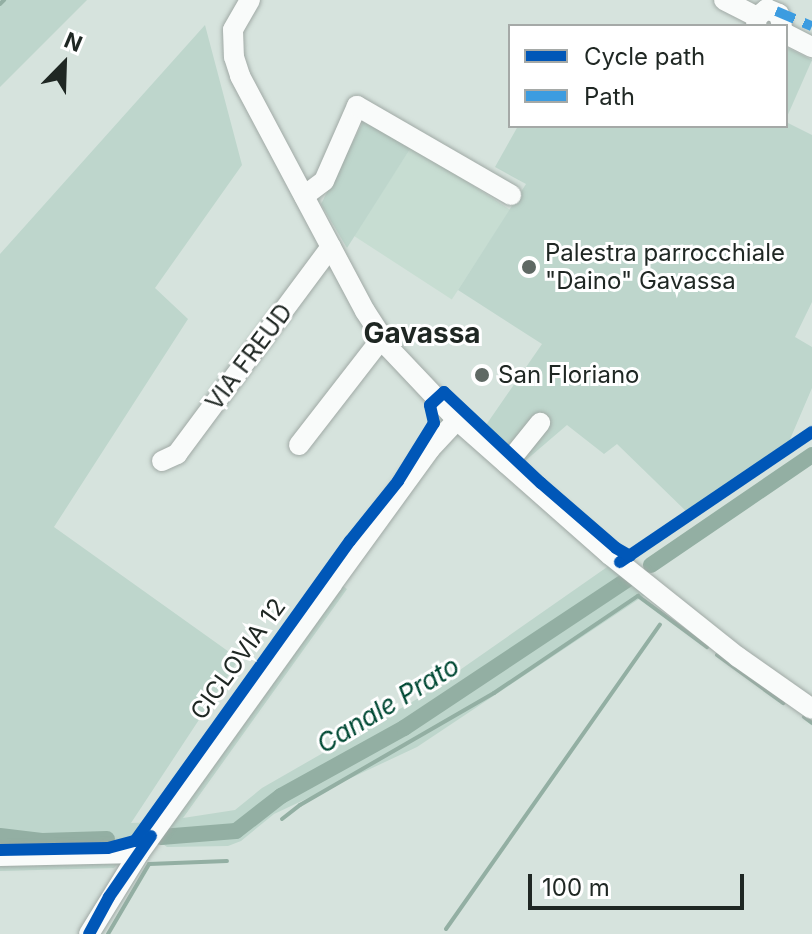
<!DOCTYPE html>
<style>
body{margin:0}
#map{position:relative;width:812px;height:934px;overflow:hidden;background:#d6e3dd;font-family:Inter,sans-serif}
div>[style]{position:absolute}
.built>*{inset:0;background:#c7ddd2;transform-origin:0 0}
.green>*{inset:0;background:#bed6cc}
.stream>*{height:4px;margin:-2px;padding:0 2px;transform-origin:2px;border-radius:2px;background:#93afa3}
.canal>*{height:16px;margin:-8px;padding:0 8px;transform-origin:8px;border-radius:8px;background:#93afa3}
.roads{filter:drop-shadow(0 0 2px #a0a9a5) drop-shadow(0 0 2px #a0a9a5)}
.minor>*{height:20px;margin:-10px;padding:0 10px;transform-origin:10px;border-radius:10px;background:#f9fbfa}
.quiet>*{height:10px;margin-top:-5px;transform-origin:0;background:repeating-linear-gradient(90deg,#3c9ce0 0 20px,transparent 0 30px)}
.cycleway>*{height:12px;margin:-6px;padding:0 6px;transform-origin:6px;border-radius:6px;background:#0057b8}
.dots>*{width:22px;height:22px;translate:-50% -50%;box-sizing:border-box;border:4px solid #fff;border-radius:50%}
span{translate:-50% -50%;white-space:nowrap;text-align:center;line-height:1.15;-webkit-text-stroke:6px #fff;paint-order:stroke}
.poi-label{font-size:24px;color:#1f2723}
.left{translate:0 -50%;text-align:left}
.street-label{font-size:24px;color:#1f2723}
.water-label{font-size:26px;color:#004934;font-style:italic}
.quarter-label{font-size:28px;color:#1f2723;font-weight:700}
.legend{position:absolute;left:508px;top:24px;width:280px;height:104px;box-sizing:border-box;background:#fff;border:2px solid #a5a9a7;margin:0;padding:10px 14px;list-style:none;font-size:24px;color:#1f2723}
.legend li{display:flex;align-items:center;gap:16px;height:40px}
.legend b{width:40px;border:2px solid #a5a9a7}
.north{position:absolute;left:24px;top:24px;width:80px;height:80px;-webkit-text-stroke:6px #fff;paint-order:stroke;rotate:23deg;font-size:22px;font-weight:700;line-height:32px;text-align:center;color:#1f2723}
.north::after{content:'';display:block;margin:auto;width:28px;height:36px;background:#1f2723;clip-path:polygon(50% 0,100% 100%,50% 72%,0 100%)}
.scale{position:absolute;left:528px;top:874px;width:216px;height:36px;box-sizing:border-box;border:4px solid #1f2723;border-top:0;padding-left:10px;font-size:24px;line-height:28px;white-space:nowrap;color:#1f2723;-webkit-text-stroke:6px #fff;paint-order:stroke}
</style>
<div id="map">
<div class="built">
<i style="left:412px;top:146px;width:117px;height:107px;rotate:33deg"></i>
</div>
<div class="green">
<i style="clip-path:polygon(0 0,87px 0,0 87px)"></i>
<i style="clip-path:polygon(205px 25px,242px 165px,155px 288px,188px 319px,54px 527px,239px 659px,131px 823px,161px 822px,125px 854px,114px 868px,0 871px,0 254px)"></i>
<i style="clip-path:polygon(786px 47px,812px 60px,786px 119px)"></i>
<i style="clip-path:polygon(363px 122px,412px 146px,347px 248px,321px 204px)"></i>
<i style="clip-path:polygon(786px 122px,812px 135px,812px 302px,795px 337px,812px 347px,812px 388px,785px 451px,690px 515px,617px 444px,604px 454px,567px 425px,525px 461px,486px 425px,542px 344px,458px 290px,526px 184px,495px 167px,518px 126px,786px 126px)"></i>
<i style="clip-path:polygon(610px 565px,645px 595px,417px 747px,274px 814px,241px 841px,228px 846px,167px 847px,157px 840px,340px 584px,347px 589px,183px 818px,235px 810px,262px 788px,424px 695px)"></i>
</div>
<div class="stream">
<i style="left:0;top:4px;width:6px;rotate:-45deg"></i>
<i style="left:717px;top:655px;width:82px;rotate:36deg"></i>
<i style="left:804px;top:717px;width:10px;rotate:37deg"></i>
<i style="left:282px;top:819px;width:23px;rotate:-38deg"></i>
<i style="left:300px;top:805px;width:224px;rotate:-30deg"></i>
<i style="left:494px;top:693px;width:174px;rotate:-34deg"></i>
<i style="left:638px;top:596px;width:86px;rotate:36.5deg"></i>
<i style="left:446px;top:929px;width:372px;rotate:-54.9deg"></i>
<i style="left:108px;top:934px;width:81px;rotate:-59.6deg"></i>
<i style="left:149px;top:864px;width:78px;rotate:-2.2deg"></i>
</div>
<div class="canal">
<i style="left:651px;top:565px;width:195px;rotate:-34.3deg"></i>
<i style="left:0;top:836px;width:42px;rotate:6.8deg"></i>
<i style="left:42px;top:841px;width:65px;rotate:-1.8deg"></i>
<i style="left:161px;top:837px;width:75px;rotate:-4.6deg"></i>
<i style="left:236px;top:831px;width:57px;rotate:-37.9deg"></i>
<i style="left:281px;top:796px;width:141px;rotate:-28.9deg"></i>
<i style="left:404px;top:728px;width:269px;rotate:-33.6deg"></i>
</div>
<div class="roads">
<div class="minor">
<i style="left:250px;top:0;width:34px;rotate:120deg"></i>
<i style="left:233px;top:30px;width:27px;rotate:88deg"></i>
<i style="left:234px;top:57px;width:20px;rotate:72deg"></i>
<i style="left:240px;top:76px;width:266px;rotate:62deg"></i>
<i style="left:365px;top:311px;width:44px;rotate:57deg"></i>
<i style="left:389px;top:348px;width:99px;rotate:46.6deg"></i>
<i style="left:457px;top:420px;width:204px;rotate:41.4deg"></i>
<i style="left:610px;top:555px;width:164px;rotate:38.6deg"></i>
<i style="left:738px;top:657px;width:90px;rotate:35.1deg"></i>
<i style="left:724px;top:0;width:37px;rotate:27deg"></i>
<i style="left:756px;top:26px;width:9px;rotate:-84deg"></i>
<i style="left:757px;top:17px;width:13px;rotate:-39deg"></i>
<i style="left:767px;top:9px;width:13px;rotate:23deg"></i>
<i style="left:779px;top:14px;width:12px;rotate:76deg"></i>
<i style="left:786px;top:34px;width:29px;rotate:27deg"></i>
<i style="left:304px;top:196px;width:25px;rotate:-37deg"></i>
<i style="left:324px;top:181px;width:82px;rotate:-66.3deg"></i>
<i style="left:357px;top:106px;width:178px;rotate:30deg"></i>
<i style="left:299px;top:445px;width:135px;rotate:-52.2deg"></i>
<i style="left:162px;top:461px;width:17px;rotate:-25deg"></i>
<i style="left:177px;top:454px;width:258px;rotate:-53.4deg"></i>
<i style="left:507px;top:464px;width:53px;rotate:-51.2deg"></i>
<i style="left:0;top:856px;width:139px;rotate:-1.2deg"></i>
<i style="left:89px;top:934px;width:95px;rotate:-58.3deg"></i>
<i style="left:139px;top:853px;width:331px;rotate:-54.3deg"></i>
<i style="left:332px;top:584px;width:167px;rotate:-54deg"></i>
<i style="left:430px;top:449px;width:40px;rotate:-47deg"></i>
</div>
</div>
<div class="quiet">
<i style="left:776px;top:11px;width:39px;rotate:23deg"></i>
</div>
<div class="cycleway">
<i style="left:620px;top:562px;width:232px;rotate:-34.1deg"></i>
<i style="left:0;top:850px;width:108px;rotate:-1.1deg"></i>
<i style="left:108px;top:848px;width:28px;rotate:-15deg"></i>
<i style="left:135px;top:841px;width:369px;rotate:-54.4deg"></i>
<i style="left:350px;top:541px;width:77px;rotate:-51.3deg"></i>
<i style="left:398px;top:481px;width:68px;rotate:-58.2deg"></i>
<i style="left:434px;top:423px;width:18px;rotate:-103deg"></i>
<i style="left:430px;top:405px;width:19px;rotate:-43deg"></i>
<i style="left:444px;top:392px;width:133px;rotate:43.2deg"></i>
<i style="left:541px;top:483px;width:99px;rotate:40.9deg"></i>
<i style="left:616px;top:548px;width:16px;rotate:30deg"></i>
<i style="left:89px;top:934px;width:42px;rotate:-61.6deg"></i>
<i style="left:109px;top:897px;width:74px;rotate:-55.5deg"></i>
</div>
<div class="dots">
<i style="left:529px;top:267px;background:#5f6964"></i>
<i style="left:482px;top:375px;background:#5f6964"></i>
</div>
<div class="poi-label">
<span class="left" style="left:545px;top:267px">Palestra parrocchiale<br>"Daino" Gavassa</span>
<span class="left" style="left:498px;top:375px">San Floriano</span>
</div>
<div class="street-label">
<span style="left:249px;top:357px;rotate:-53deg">VIA FREUD</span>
<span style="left:238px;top:659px;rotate:-54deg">CICLOVIA 12</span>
</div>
<div class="water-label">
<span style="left:388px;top:705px;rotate:-31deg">Canale Prato</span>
</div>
<div class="quarter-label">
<span style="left:422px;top:333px">Gavassa</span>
</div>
<ul class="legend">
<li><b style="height:10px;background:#0057b8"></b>Cycle path</li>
<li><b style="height:10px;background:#3c9ce0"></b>Path</li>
</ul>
<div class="north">N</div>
<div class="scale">100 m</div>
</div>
